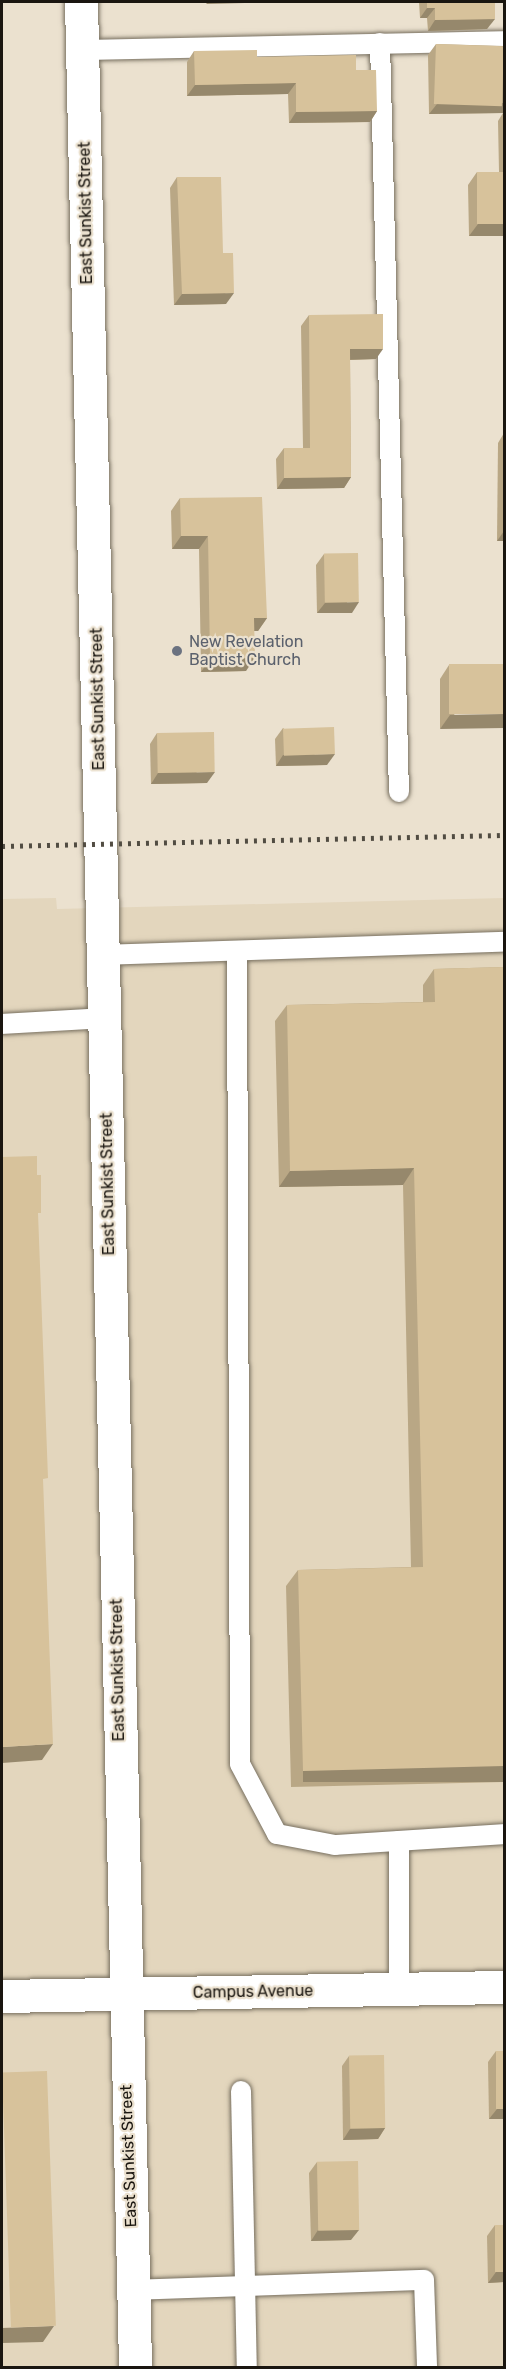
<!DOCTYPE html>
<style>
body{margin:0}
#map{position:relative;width:506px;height:2369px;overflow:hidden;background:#ebe1cf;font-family:Rubik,sans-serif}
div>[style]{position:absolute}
.built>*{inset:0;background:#e3d6bd}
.roads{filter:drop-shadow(0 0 2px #776f5f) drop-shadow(0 0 2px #776f5f)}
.lane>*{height:20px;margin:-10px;padding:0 10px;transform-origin:10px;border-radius:10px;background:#fff}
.street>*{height:33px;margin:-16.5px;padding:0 16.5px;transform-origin:16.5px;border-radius:16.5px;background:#fff}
.secondary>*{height:33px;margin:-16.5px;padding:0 16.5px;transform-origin:16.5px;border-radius:16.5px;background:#fff}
.rail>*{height:4.5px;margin-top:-2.25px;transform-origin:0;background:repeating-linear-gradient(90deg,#514c42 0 3px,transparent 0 9px)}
.wall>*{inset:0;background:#b9a785}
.shaded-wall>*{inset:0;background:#96886c;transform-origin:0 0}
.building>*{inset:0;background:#d7c29b;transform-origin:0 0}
.dots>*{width:16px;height:16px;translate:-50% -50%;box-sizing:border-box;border:3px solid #ebe1cf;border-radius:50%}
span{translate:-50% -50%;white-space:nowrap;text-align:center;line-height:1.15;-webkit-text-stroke:4.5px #ebe1cf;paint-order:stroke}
.street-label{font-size:16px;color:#1a1610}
.worship-label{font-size:16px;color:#5b616d}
.left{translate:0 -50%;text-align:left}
.frame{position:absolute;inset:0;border:3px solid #1a1610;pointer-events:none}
</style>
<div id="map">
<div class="built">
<i style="clip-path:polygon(56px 898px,57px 909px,504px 898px,504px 2367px,2px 2367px,2px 899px)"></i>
</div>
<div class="roads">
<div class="lane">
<i style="left:380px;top:43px;width:749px;rotate:88.55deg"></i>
<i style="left:83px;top:50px;width:421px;rotate:-1.2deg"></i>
<i style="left:237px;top:951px;width:813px;rotate:89.79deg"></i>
<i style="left:240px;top:1764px;width:79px;rotate:62.1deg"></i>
<i style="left:277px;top:1834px;width:59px;rotate:10.7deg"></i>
<i style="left:335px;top:1845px;width:169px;rotate:-3.7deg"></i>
<i style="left:103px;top:955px;width:401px;rotate:-1.9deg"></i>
<i style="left:2px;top:1024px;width:103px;rotate:-3.3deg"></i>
<i style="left:399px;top:1841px;width:148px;rotate:90deg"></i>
<i style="left:241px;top:2091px;width:277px;rotate:88.8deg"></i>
<i style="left:133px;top:2290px;width:291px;rotate:-2deg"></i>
<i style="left:424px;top:2280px;width:88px;rotate:88deg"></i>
</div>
<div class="street">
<i style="left:81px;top:2px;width:2367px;rotate:88.69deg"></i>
</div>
<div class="secondary">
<i style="left:2px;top:1996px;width:502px;rotate:-1.03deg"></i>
</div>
</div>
<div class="rail">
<i style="left:2px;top:846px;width:502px;rotate:-1.26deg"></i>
</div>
<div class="wall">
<i style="clip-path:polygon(419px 2px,495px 2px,487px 29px,428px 31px,427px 18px,420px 18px)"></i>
<i style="clip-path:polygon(436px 44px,504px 46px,504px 236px,469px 236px,468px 185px,477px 172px,499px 172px,498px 121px,503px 113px,429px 114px,428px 55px)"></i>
<i style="clip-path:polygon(194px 51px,356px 70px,377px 111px,370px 122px,289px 123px,288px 94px,187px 96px,187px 62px)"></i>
<i style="clip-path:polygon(177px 177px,223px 253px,226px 304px,174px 305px,170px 188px)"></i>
<i style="clip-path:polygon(309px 315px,376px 359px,350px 360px,351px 477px,344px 488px,277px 489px,276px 459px,284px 448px,303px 448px,301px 326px)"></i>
<i style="clip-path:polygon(504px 433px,504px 541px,497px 541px,498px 443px)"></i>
<i style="clip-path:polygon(180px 498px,267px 618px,258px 631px,254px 631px,246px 671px,201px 672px,199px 549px,172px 549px,171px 511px)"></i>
<i style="clip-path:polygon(324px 554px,352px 613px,317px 613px,316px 565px)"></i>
<i style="clip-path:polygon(504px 664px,440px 729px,440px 679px,449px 665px)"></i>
<i style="clip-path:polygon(283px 728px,327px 765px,276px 766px,275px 739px)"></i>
<i style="clip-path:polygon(157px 733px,207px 783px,151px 784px,150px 744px)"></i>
<i style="clip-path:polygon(504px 967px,504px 1782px,291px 1787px,286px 1586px,298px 1570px,411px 1567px,403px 1185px,279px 1187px,275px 1021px,287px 1005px,423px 1002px,423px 985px,434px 969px)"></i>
<i style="clip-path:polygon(496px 2051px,504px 2119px,489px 2119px,488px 2062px)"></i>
<i style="clip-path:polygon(349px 2056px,385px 2128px,378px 2139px,343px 2140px,342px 2066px)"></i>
<i style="clip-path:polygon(317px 2162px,351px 2240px,311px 2241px,309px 2173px)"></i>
<i style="clip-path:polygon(495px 2225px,504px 2225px,504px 2282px,488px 2283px,487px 2236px)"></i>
</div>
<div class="shaded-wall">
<i style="clip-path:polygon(208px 2px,246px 2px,245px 3px,206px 4px)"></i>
<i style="clip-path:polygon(427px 8px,435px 8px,427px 18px,420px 18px)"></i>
<i style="clip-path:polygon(495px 19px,487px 29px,428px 31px,435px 20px)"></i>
<i style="clip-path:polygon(296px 83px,288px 94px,187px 96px,195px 85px)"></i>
<i style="clip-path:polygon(504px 103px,504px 112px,503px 113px,429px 114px,437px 104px)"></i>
<i style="clip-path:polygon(377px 111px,370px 122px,289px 123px,296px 112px)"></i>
<i style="clip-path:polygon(504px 223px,504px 236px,469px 236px,478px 224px)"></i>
<i style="clip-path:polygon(234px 293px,226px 304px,174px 305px,182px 294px)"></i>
<i style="clip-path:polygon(350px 349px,383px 349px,376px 359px,342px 360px)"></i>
<i style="clip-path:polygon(351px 477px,344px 488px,277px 489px,284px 478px)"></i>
<i style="clip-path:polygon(504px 531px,504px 541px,497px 541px)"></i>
<i style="clip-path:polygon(181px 536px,208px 536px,199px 549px,172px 549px)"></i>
<i style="clip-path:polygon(359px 602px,352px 613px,317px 613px,325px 603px)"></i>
<i style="clip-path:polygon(254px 618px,267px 618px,258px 631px,245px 631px)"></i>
<i style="clip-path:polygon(255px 658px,246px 671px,201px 672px,210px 659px)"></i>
<i style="clip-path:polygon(504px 714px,504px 728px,440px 729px,450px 715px)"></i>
<i style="clip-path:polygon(335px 754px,327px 765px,276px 766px,283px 755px)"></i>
<i style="clip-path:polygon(215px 772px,207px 783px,151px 784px,158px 773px)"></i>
<i style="clip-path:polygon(414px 1168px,403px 1185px,279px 1187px,290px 1171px)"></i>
<i style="clip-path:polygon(53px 1744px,42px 1760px,2px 1763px,2px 1747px)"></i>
<i style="left:504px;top:1766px;width:16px;height:201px;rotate:90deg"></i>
<i style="clip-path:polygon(497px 2109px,504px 2109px,504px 2119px,489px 2119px)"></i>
<i style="clip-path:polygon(385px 2128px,378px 2139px,343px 2140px,350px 2129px)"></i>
<i style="clip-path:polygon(318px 2230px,359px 2230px,351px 2240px,311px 2241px)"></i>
<i style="clip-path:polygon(496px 2272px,504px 2272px,504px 2282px,488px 2283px)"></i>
<i style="clip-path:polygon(54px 2326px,43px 2342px,2px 2343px,2px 2328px)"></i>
</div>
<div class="building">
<i style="clip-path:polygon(427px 2px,495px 2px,495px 19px,435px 20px,435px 8px,427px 8px)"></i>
<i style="left:436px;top:44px;width:68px;height:60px;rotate:2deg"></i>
<i style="clip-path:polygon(257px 50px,257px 57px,356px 55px,356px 70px,376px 70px,377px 111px,296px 112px,296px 83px,195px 85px,194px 51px)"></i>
<i style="left:477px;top:172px;width:27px;height:52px"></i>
<i style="clip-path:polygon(177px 177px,221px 177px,223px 253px,233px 253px,234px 293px,182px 294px)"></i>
<i style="clip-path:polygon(383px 314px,383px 349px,350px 349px,351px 477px,284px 478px,284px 448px,310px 448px,309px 315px)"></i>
<i style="clip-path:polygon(262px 497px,267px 618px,254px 618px,255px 658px,210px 659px,208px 536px,181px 536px,180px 498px)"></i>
<i style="left:358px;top:553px;width:49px;height:34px;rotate:89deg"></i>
<i style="left:504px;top:664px;width:50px;height:55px;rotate:90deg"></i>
<i style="left:334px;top:727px;width:27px;height:51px;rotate:88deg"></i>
<i style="left:214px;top:732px;width:40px;height:57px;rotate:89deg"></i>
<i style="clip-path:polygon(504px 967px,504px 1766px,303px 1771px,298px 1570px,423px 1567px,414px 1168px,290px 1171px,287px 1005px,435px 1002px,434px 969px)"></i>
<i style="clip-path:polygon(37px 1156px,37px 1175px,41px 1175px,41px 1213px,38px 1213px,48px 1478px,43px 1479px,53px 1744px,2px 1747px,2px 1157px)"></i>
<i style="left:496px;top:2051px;width:8px;height:58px"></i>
<i style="left:384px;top:2055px;width:73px;height:35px;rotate:89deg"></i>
<i style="left:47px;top:2071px;width:255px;height:45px;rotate:88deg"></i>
<i style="left:358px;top:2161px;width:69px;height:41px;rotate:89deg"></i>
<i style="left:495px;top:2225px;width:9px;height:47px"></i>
</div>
<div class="dots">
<i style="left:177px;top:651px;background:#6b7280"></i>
</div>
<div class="street-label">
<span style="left:86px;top:213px;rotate:-91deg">East Sunkist Street</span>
<span style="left:98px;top:699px;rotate:-91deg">East Sunkist Street</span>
<span style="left:108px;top:1184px;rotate:-91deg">East Sunkist Street</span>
<span style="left:118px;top:1670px;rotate:-91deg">East Sunkist Street</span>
<span style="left:253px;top:1992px;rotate:-1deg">Campus Avenue</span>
<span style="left:129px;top:2156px;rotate:-92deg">East Sunkist Street</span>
</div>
<div class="worship-label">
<span class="left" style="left:189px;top:651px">New Revelation<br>Baptist Church</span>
</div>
<div class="frame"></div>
</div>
